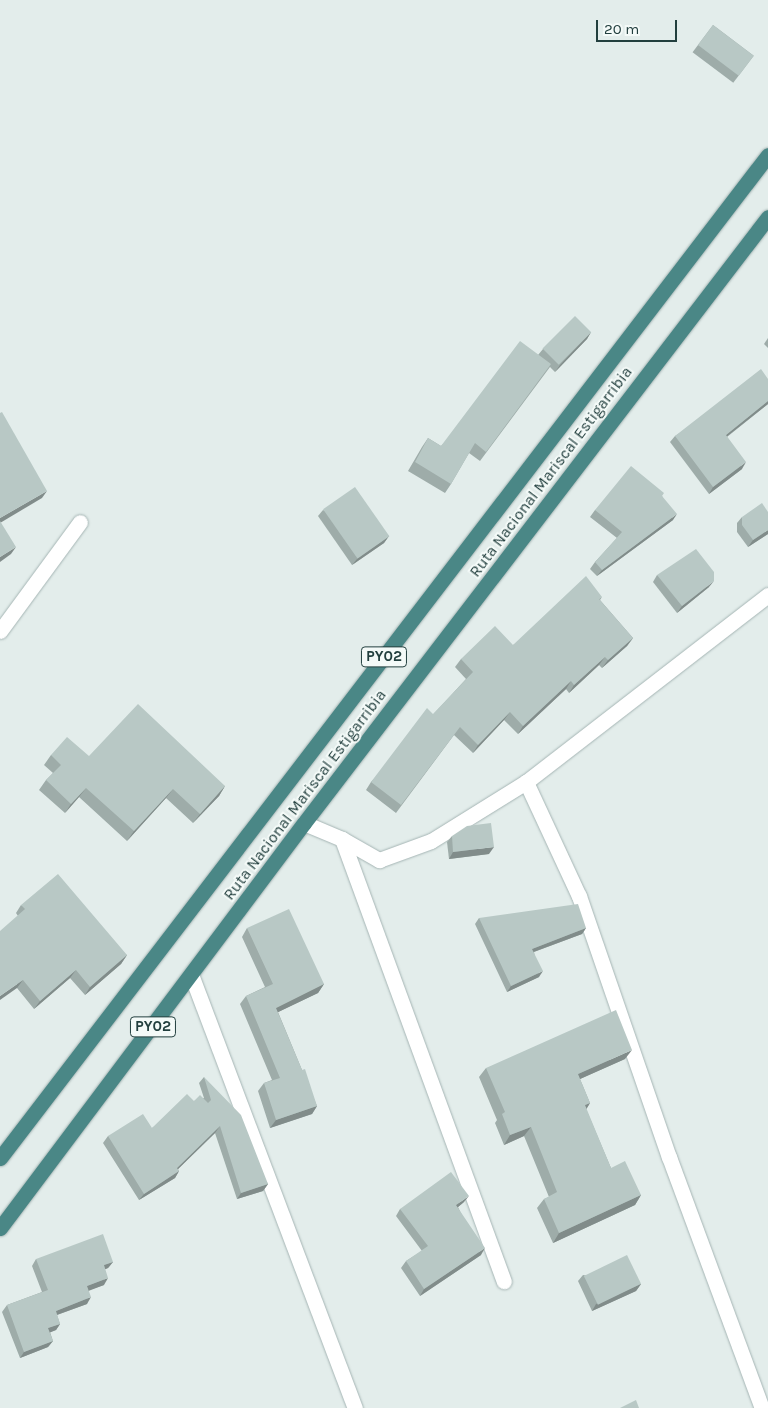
<!DOCTYPE html>
<style>
body{margin:0}
#map{position:relative;width:768px;height:1408px;overflow:hidden;background:#e3edeb;font-family:Karla,sans-serif}
div>[style]{position:absolute}
.roads{filter:drop-shadow(0 0 1px #a5b5b4) drop-shadow(0 0 1px #a5b5b4)}
.minor>*{height:15px;margin:-7.5px;padding:0 7.5px;transform-origin:7.5px;border-radius:7.5px;background:#fff}
.trunk>*{height:15px;margin:-7.5px;padding:0 7.5px;transform-origin:7.5px;border-radius:7.5px;background:#4a8786}
.wall>*{inset:0;background:#9eaca9;transform-origin:0 0}
.shaded-wall>*{inset:0;background:#818c8a}
.building>*{inset:0;background:#b8c8c5;transform-origin:0 0}
span{translate:-50% -50%;white-space:nowrap;text-align:center;line-height:1.15;-webkit-text-stroke:4px #f4faf8;paint-order:stroke}
.shield-label span{padding:1px 4px;background:#f4faf8;border:1px solid;border-radius:4px;-webkit-text-stroke-width:0}
.shield-label{font-size:15px;color:#223f3e;font-weight:700}
.street-label{font-size:16px;color:#223f3e}
.scale{position:absolute;left:596px;top:20px;width:81px;height:22px;box-sizing:border-box;border:2px solid #223f3e;border-top:0;padding-left:6px;font-size:15px;line-height:18px;white-space:nowrap;color:#223f3e;-webkit-text-stroke:4px #f4faf8;paint-order:stroke}
</style>
<div id="map">
<div class="roads">
<div class="minor">
<i style="left:0;top:631px;width:135px;rotate:-53.7deg"></i>
<i style="left:526px;top:782px;width:126px;rotate:65.1deg"></i>
<i style="left:579px;top:896px;width:276px;rotate:71deg"></i>
<i style="left:669px;top:1157px;width:268px;rotate:69.7deg"></i>
<i style="left:304px;top:823px;width:41px;rotate:22.8deg"></i>
<i style="left:342px;top:839px;width:43px;rotate:29.6deg"></i>
<i style="left:379px;top:860px;width:55px;rotate:-20.1deg"></i>
<i style="left:431px;top:841px;width:112px;rotate:-31.8deg"></i>
<i style="left:526px;top:782px;width:306px;rotate:-37.7deg"></i>
<i style="left:342px;top:839px;width:471px;rotate:69.9deg"></i>
<i style="left:192px;top:977px;width:461px;rotate:69.3deg"></i>
</div>
<div class="trunk">
<i style="left:0;top:1158px;width:1263px;rotate:-52.56deg"></i>
<i style="left:0;top:1228px;width:506px;rotate:-53.11deg"></i>
<i style="left:304px;top:823px;width:763px;rotate:-52.56deg"></i>
</div>
</div>
<div class="wall">
<i style="left:713px;top:25px;width:51px;height:34px;rotate:37deg"></i>
<i style="clip-path:polygon(591px 332px,587px 339px,555px 372px,550px 367px,480px 461px,469px 453px,451px 484px,445px 493px,408px 471px,422px 447px,428px 438px,441px 446px,538px 355px,543px 349px)"></i>
<i style="clip-path:polygon(768px 338px,768px 348px,764px 344px)"></i>
<i style="clip-path:polygon(768px 379px,768px 404px,727px 437px,742px 469px,709px 494px,670px 442px,675px 436px)"></i>
<i style="clip-path:polygon(662px 496px,673px 520px,597px 576px,590px 569px,595px 562px,617px 538px,590px 517px,595px 510px)"></i>
<i style="clip-path:polygon(323px 510px,389px 536px,384px 543px,352px 565px,318px 516px)"></i>
<i style="clip-path:polygon(742px 517px,768px 534px,748px 547px,737px 532px,737px 523px)"></i>
<i style="clip-path:polygon(657px 575px,709px 587px,677px 613px,653px 582px)"></i>
<i style="clip-path:polygon(602px 597px,600px 600px,633px 638px,627px 646px,602px 668px,599px 665px,569px 693px,566px 689px,518px 734px,504px 720px,473px 753px,454px 735px,396px 813px,366px 790px,371px 782px,466px 679px,455px 667px,461px 659px,513px 645px)"></i>
<i style="clip-path:polygon(51px 755px,89px 756px,225px 786px,219px 796px,193px 823px,166px 798px,127px 841px,79px 797px,65px 813px,39px 790px,46px 780px,53px 773px,44px 765px)"></i>
<i style="clip-path:polygon(452px 836px,489px 854px,449px 859px,447px 842px)"></i>
<i style="clip-path:polygon(21px 905px,127px 955px,121px 964px,85px 995px,70px 978px,34px 1009px,17px 988px,18px 916px,16px 913px)"></i>
<i style="clip-path:polygon(479px 918px,586px 928px,582px 934px,534px 952px,539px 977px,507px 992px,475px 924px)"></i>
<i style="clip-path:polygon(247px 928px,324px 984px,318px 993px,278px 1012px,317px 1106px,312px 1114px,270px 1128px,258px 1091px,264px 1083px,272px 1080px,240px 1004px,246px 996px,265px 987px,242px 937px)"></i>
<i style="clip-path:polygon(625px 1059px,580px 1079px,590px 1103px,586px 1109px,611px 1168px,641px 1195px,635px 1205px,553px 1243px,537px 1208px,544px 1199px,549px 1197px,524px 1136px,504px 1145px,495px 1123px,497px 1120px,479px 1077px,486px 1068px)"></i>
<i style="clip-path:polygon(204px 1077px,268px 1184px,263px 1191px,237px 1199px,215px 1133px,178px 1169px,179px 1171px,175px 1178px,139px 1200px,103px 1143px,108px 1136px,152px 1128px,194px 1101px,204px 1098px,199px 1083px)"></i>
<i style="clip-path:polygon(464px 1202px,458px 1207px,481px 1255px,420px 1296px,401px 1268px,406px 1261px,422px 1251px,396px 1216px,400px 1209px)"></i>
<i style="clip-path:polygon(36px 1259px,113px 1262px,108px 1268px,105px 1269px,104px 1285px,89px 1290px,87px 1304px,57px 1315px,60px 1324px,56px 1330px,50px 1332px,53px 1341px,48px 1347px,20px 1358px,2px 1312px,7px 1305px,42px 1292px,32px 1266px)"></i>
<i style="clip-path:polygon(583px 1275px,641px 1284px,636px 1291px,592px 1311px,578px 1281px)"></i>
</div>
<div class="shaded-wall">
<i style="clip-path:polygon(591px 332px,587px 339px,555px 372px,560px 365px)"></i>
<i style="clip-path:polygon(768px 401px,768px 404px,721px 441px,726px 435px)"></i>
<i style="clip-path:polygon(746px 462px,742px 469px,709px 494px,713px 487px)"></i>
<i style="clip-path:polygon(47px 491px,42px 498px,0 523px,0 518px)"></i>
<i style="clip-path:polygon(677px 514px,673px 520px,597px 576px,602px 570px)"></i>
<i style="clip-path:polygon(768px 530px,768px 534px,748px 547px,753px 540px)"></i>
<i style="clip-path:polygon(389px 536px,384px 543px,352px 565px,357px 559px)"></i>
<i style="clip-path:polygon(16px 547px,11px 554px,0 562px,0 557px)"></i>
<i style="clip-path:polygon(714px 581px,709px 587px,677px 613px,682px 606px)"></i>
<i style="clip-path:polygon(633px 638px,627px 646px,602px 668px,608px 660px)"></i>
<i style="clip-path:polygon(605px 657px,599px 665px,569px 693px,574px 685px)"></i>
<i style="clip-path:polygon(571px 681px,566px 689px,518px 734px,523px 726px)"></i>
<i style="clip-path:polygon(510px 712px,504px 720px,473px 753px,478px 745px)"></i>
<i style="clip-path:polygon(225px 786px,219px 796px,193px 823px,200px 814px)"></i>
<i style="clip-path:polygon(86px 788px,79px 797px,65px 813px,71px 804px)"></i>
<i style="clip-path:polygon(173px 789px,166px 798px,127px 841px,134px 831px)"></i>
<i style="clip-path:polygon(494px 847px,489px 854px,449px 859px,453px 852px)"></i>
<i style="clip-path:polygon(586px 928px,582px 934px,528px 954px,532px 949px)"></i>
<i style="clip-path:polygon(127px 955px,121px 964px,85px 995px,90px 987px)"></i>
<i style="clip-path:polygon(76px 970px,70px 978px,34px 1009px,40px 1001px)"></i>
<i style="clip-path:polygon(543px 971px,539px 977px,507px 992px,511px 986px)"></i>
<i style="clip-path:polygon(23px 980px,17px 988px,0 1000px,0 996px)"></i>
<i style="clip-path:polygon(324px 984px,318px 993px,270px 1016px,276px 1008px)"></i>
<i style="clip-path:polygon(632px 1050px,625px 1059px,571px 1083px,578px 1074px)"></i>
<i style="clip-path:polygon(590px 1103px,584px 1113px,585px 1105px)"></i>
<i style="clip-path:polygon(317px 1106px,312px 1114px,270px 1128px,276px 1120px)"></i>
<i style="clip-path:polygon(220px 1126px,215px 1133px,173px 1174px,177px 1168px)"></i>
<i style="clip-path:polygon(531px 1127px,524px 1136px,504px 1145px,510px 1135px)"></i>
<i style="clip-path:polygon(179px 1171px,175px 1178px,139px 1200px,144px 1194px)"></i>
<i style="clip-path:polygon(268px 1184px,263px 1191px,237px 1199px,241px 1193px)"></i>
<i style="clip-path:polygon(641px 1195px,635px 1205px,553px 1243px,559px 1233px)"></i>
<i style="clip-path:polygon(469px 1196px,464px 1202px,452px 1212px,456px 1205px)"></i>
<i style="clip-path:polygon(485px 1248px,481px 1255px,420px 1296px,424px 1289px)"></i>
<i style="clip-path:polygon(113px 1262px,108px 1268px,99px 1272px,104px 1265px)"></i>
<i style="clip-path:polygon(108px 1278px,104px 1285px,83px 1293px,87px 1286px)"></i>
<i style="clip-path:polygon(641px 1284px,636px 1291px,592px 1311px,596px 1304px)"></i>
<i style="clip-path:polygon(91px 1297px,87px 1304px,51px 1317px,56px 1311px)"></i>
<i style="clip-path:polygon(60px 1324px,56px 1330px,44px 1335px,48px 1328px)"></i>
<i style="clip-path:polygon(53px 1341px,48px 1347px,20px 1358px,24px 1352px)"></i>
</div>
<div class="building">
<i style="left:713px;top:25px;width:51px;height:25px;rotate:37deg"></i>
<i style="left:575px;top:316px;width:23px;height:46px;rotate:45deg"></i>
<i style="clip-path:polygon(520px 341px,551px 364px,486px 452px,475px 443px,451px 484px,415px 462px,428px 438px,441px 446px)"></i>
<i style="clip-path:polygon(761px 369px,768px 379px,768px 401px,726px 435px,746px 462px,713px 487px,675px 436px)"></i>
<i style="clip-path:polygon(2px 412px,47px 491px,0 518px,0 413px)"></i>
<i style="clip-path:polygon(631px 466px,664px 493px,662px 496px,677px 514px,602px 570px,595px 562px,622px 532px,595px 510px)"></i>
<i style="left:355px;top:487px;width:60px;height:39px;rotate:55deg"></i>
<i style="clip-path:polygon(762px 503px,768px 512px,768px 530px,753px 540px,742px 525px,742px 517px)"></i>
<i style="clip-path:polygon(0 521px,16px 547px,0 557px)"></i>
<i style="clip-path:polygon(696px 549px,714px 572px,714px 581px,682px 606px,657px 575px)"></i>
<i style="clip-path:polygon(586px 576px,602px 597px,599px 599px,633px 638px,608px 660px,605px 657px,574px 685px,571px 681px,523px 726px,510px 712px,478px 745px,460px 727px,401px 805px,371px 782px,427px 708px,433px 714px,473px 672px,461px 659px,495px 626px,513px 645px)"></i>
<i style="clip-path:polygon(138px 704px,225px 786px,200px 814px,173px 789px,134px 831px,86px 788px,71px 804px,46px 780px,61px 765px,51px 755px,67px 737px,89px 756px)"></i>
<i style="clip-path:polygon(491px 823px,494px 847px,453px 852px,452px 836px,467px 826px)"></i>
<i style="clip-path:polygon(58px 874px,127px 955px,90px 987px,76px 970px,40px 1001px,23px 980px,0 996px,0 931px,25px 909px,21px 905px)"></i>
<i style="clip-path:polygon(578px 904px,586px 928px,532px 949px,543px 971px,511px 986px,479px 918px)"></i>
<i style="clip-path:polygon(289px 909px,324px 984px,276px 1008px,302px 1070px,305px 1069px,317px 1106px,276px 1120px,264px 1083px,280px 1078px,246px 996px,273px 984px,247px 928px)"></i>
<i style="clip-path:polygon(616px 1010px,632px 1050px,578px 1074px,590px 1103px,585px 1105px,611px 1168px,625px 1161px,641px 1195px,559px 1233px,544px 1199px,557px 1192px,531px 1127px,510px 1135px,502px 1114px,505px 1112px,486px 1068px)"></i>
<i style="clip-path:polygon(204px 1077px,241px 1115px,268px 1184px,241px 1193px,220px 1126px,177px 1168px,179px 1171px,144px 1194px,108px 1136px,143px 1114px,152px 1128px,187px 1094px,194px 1101px,200px 1095px,208px 1103px,211px 1100px)"></i>
<i style="clip-path:polygon(451px 1172px,469px 1196px,456px 1205px,485px 1248px,424px 1289px,406px 1261px,428px 1246px,400px 1209px)"></i>
<i style="clip-path:polygon(103px 1234px,113px 1262px,104px 1265px,108px 1278px,87px 1286px,91px 1297px,56px 1311px,60px 1324px,48px 1328px,53px 1341px,24px 1352px,7px 1305px,48px 1290px,36px 1259px)"></i>
<i style="left:627px;top:1255px;width:32px;height:48px;rotate:64deg"></i>
<i style="clip-path:polygon(636px 1400px,639px 1408px,620px 1408px)"></i>
</div>
<div class="shield-label">
<span style="left:384px;top:657px">PY02</span>
<span style="left:153px;top:1027px">PY02</span>
</div>
<div class="street-label">
<span style="left:551px;top:472px;rotate:-53deg">Ruta Nacional Mariscal Estigarribia</span>
<span style="left:305px;top:795px;rotate:-53deg">Ruta Nacional Mariscal Estigarribia</span>
</div>
<div class="scale">20 m</div>
</div>
